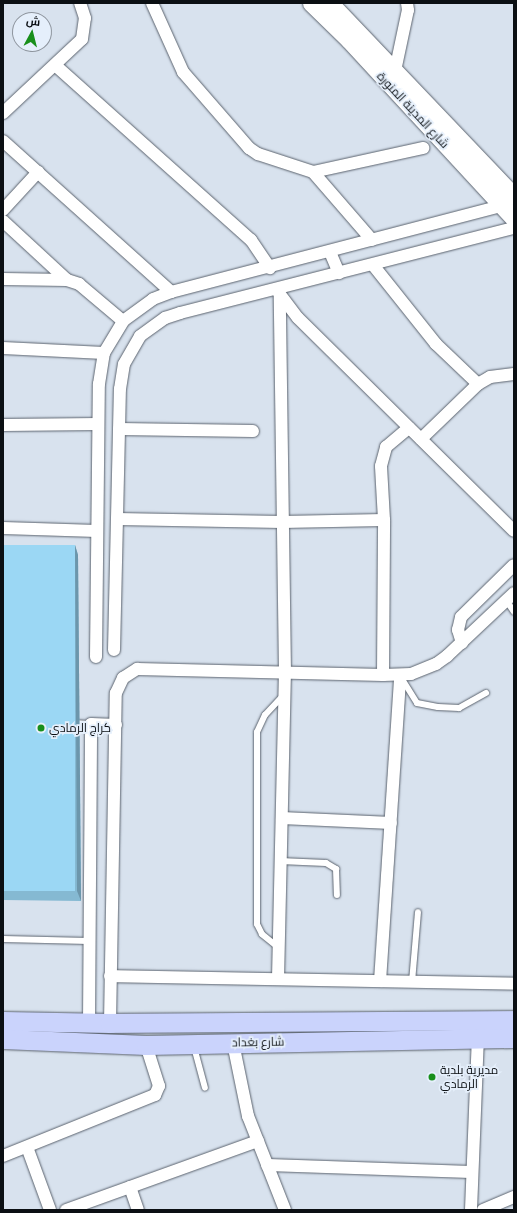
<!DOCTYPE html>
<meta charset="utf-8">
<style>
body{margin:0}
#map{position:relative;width:517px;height:1213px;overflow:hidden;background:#d8e2ee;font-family:Merriweather,Cairo,serif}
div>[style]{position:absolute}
.roads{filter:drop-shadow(0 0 1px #5b636e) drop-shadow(0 0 1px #5b636e)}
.service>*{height:6px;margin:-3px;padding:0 3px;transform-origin:3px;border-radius:3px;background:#fff}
.minor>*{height:12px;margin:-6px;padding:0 6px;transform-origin:6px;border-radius:6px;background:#fff}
.secondary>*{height:17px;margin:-8.5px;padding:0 8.5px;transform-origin:8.5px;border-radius:8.5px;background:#fff}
.primary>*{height:19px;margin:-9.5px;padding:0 9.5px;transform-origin:9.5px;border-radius:9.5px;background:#cad3fc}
.wall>*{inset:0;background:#85b9d2}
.shaded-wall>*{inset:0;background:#6c96ab}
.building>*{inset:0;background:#9bd7f4;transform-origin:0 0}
.dots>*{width:11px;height:11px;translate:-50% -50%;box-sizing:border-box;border:2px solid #e5effb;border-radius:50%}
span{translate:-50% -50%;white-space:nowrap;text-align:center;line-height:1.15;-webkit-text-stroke:3.5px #e5effb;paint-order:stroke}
.street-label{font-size:12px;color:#0b0f13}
.poi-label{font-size:12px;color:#0b0f13}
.left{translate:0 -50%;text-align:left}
.frame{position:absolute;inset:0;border:4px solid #0b0f13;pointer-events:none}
.north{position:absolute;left:12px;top:12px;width:40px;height:40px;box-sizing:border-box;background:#e5effb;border:1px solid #8e959e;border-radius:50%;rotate:7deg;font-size:11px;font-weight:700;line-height:16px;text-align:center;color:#0b0f13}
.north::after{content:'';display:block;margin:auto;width:14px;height:18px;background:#188f1b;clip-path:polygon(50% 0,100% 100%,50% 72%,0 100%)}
</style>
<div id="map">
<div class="roads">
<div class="service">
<i style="left:506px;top:600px;width:14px;rotate:56deg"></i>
<i style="left:402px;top:679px;width:28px;rotate:58deg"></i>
<i style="left:417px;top:703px;width:21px;rotate:11deg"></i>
<i style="left:438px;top:707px;width:21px;rotate:3deg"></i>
<i style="left:459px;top:708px;width:31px;rotate:-29deg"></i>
<i style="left:72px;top:723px;width:19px;rotate:3deg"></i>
<i style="left:280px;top:861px;width:46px;rotate:2.5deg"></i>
<i style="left:326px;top:863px;width:12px;rotate:31deg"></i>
<i style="left:336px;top:869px;width:26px;rotate:88deg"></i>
<i style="left:3px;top:939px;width:86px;rotate:1.3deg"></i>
<i style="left:279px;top:948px;width:22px;rotate:-141deg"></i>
<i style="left:262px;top:934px;width:11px;rotate:-117deg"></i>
<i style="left:257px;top:924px;width:192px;rotate:-90deg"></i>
<i style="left:257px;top:732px;width:19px;rotate:-65deg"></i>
<i style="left:265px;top:715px;width:26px;rotate:-47deg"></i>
<i style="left:412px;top:982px;width:70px;rotate:-85.1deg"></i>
<i style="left:194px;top:1047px;width:42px;rotate:75deg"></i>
</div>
<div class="minor">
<i style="left:152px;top:3px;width:76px;rotate:65.8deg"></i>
<i style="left:183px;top:72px;width:101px;rotate:49deg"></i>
<i style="left:249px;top:148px;width:11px;rotate:34deg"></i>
<i style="left:258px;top:154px;width:58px;rotate:18.1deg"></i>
<i style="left:313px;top:172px;width:90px;rotate:49.1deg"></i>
<i style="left:55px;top:65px;width:263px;rotate:41.8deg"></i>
<i style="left:251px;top:240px;width:34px;rotate:56deg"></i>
<i style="left:395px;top:71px;width:62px;rotate:-78deg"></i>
<i style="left:408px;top:10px;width:7px;rotate:-98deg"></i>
<i style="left:3px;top:113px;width:108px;rotate:-43.1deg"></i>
<i style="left:82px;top:39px;width:21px;rotate:-82deg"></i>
<i style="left:85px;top:18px;width:16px;rotate:-108deg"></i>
<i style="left:3px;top:141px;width:226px;rotate:41.9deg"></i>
<i style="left:313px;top:172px;width:113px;rotate:-12.3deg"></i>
<i style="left:3px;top:210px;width:52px;rotate:-47.4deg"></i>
<i style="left:3px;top:221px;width:87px;rotate:42.7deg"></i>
<i style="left:330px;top:252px;width:23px;rotate:67deg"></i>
<i style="left:373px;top:265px;width:101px;rotate:51.4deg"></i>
<i style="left:436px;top:344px;width:58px;rotate:43.6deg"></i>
<i style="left:3px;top:279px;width:64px;rotate:0.9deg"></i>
<i style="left:67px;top:280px;width:13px;rotate:18deg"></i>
<i style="left:79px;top:284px;width:57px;rotate:40.1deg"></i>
<i style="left:279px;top:293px;width:31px;rotate:53deg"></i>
<i style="left:298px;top:318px;width:303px;rotate:44.6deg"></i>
<i style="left:3px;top:348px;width:101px;rotate:2.8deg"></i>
<i style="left:3px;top:425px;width:95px;rotate:-0.6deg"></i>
<i style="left:119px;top:429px;width:134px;rotate:0.9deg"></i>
<i style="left:421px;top:439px;width:79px;rotate:-44deg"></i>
<i style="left:478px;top:384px;width:14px;rotate:-30deg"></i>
<i style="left:490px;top:377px;width:24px;rotate:-7deg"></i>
<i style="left:117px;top:519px;width:165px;rotate:1deg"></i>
<i style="left:282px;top:522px;width:102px;rotate:-1.1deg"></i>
<i style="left:3px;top:528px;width:94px;rotate:1.8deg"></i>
<i style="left:462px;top:643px;width:14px;rotate:-107deg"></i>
<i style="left:458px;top:630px;width:13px;rotate:-77deg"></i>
<i style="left:461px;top:617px;width:74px;rotate:-44.5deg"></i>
<i style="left:114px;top:650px;width:261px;rotate:-88.7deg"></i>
<i style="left:120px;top:389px;width:25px;rotate:-81deg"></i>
<i style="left:124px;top:364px;width:32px;rotate:-60deg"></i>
<i style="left:140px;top:336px;width:31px;rotate:-36deg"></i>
<i style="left:165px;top:318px;width:16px;rotate:-18deg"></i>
<i style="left:180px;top:313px;width:345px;rotate:-14.3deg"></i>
<i style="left:96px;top:657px;width:273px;rotate:-89.4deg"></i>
<i style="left:99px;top:384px;width:31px;rotate:-81deg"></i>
<i style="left:104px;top:353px;width:37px;rotate:-59deg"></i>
<i style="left:123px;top:321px;width:37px;rotate:-36deg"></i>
<i style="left:153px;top:299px;width:19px;rotate:-21deg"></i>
<i style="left:171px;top:292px;width:341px;rotate:-14.6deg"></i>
<i style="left:383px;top:675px;width:155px;rotate:-89.6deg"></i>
<i style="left:384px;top:520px;width:54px;rotate:-93.2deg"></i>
<i style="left:381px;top:466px;width:20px;rotate:-75deg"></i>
<i style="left:386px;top:447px;width:30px;rotate:-40deg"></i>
<i style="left:282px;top:818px;width:109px;rotate:2.6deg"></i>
<i style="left:110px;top:976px;width:404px;rotate:1.1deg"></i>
<i style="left:278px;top:979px;width:306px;rotate:-88.7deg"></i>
<i style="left:285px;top:673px;width:377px;rotate:-90.8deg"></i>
<i style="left:380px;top:981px;width:306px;rotate:-86.2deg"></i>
<i style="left:89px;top:1023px;width:299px;rotate:-89.6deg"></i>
<i style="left:91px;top:724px;width:25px;rotate:2deg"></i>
<i style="left:110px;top:1023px;width:330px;rotate:-89deg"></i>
<i style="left:116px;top:693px;width:17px;rotate:-65deg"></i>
<i style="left:123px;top:678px;width:17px;rotate:-33deg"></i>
<i style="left:137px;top:669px;width:246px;rotate:1.4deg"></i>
<i style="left:383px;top:675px;width:28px;rotate:-2deg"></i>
<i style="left:411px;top:674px;width:27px;rotate:-22deg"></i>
<i style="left:436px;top:664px;width:14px;rotate:-36deg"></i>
<i style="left:447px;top:656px;width:92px;rotate:-43.2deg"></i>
<i style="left:233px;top:1043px;width:75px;rotate:78.4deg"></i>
<i style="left:248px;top:1116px;width:101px;rotate:68.5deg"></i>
<i style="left:27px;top:1147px;width:67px;rotate:69.9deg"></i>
<i style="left:3px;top:1156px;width:164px;rotate:-21.9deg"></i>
<i style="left:155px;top:1095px;width:10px;rotate:-66deg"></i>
<i style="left:159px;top:1086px;width:43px;rotate:-107.6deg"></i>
<i style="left:267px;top:1165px;width:205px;rotate:2deg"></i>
<i style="left:130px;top:1187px;width:24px;rotate:71deg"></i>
<i style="left:66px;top:1210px;width:204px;rotate:-19.8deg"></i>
<i style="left:471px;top:1210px;width:171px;rotate:-87.7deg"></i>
<i style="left:483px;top:1210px;width:34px;rotate:-23deg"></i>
</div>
<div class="secondary">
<i style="left:311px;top:3px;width:53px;rotate:44.2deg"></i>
<i style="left:349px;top:40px;width:243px;rotate:47.3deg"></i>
<i style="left:330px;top:3px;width:267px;rotate:46.4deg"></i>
</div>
<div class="primary">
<i style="left:3px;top:1021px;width:107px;rotate:1.1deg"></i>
<i style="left:110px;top:1023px;width:404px;rotate:-0.4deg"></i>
<i style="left:3px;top:1039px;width:143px;rotate:2.4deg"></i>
<i style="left:146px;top:1045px;width:368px;rotate:-1.1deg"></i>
</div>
</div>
<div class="wall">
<i style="clip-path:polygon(75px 545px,78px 555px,81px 901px,3px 900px,3px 546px)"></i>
</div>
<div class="shaded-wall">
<i style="clip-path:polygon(75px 545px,78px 555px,81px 901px,77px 891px)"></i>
</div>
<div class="building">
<i style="left:75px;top:545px;width:346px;height:72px;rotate:90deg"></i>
</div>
<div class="dots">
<i style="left:41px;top:728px;background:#188f1b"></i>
<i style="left:432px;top:1077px;background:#188f1b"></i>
</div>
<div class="street-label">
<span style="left:413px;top:110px;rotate:47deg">شارع المدينة المنورة</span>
<span style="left:258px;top:1042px;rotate:-1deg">شارع بغداد</span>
</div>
<div class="poi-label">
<span class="left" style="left:49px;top:728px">كراج الرمادي</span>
<span class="left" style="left:440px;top:1077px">مديرية بلدية<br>الرمادي</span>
</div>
<div class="frame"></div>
<div class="north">ش</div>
</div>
